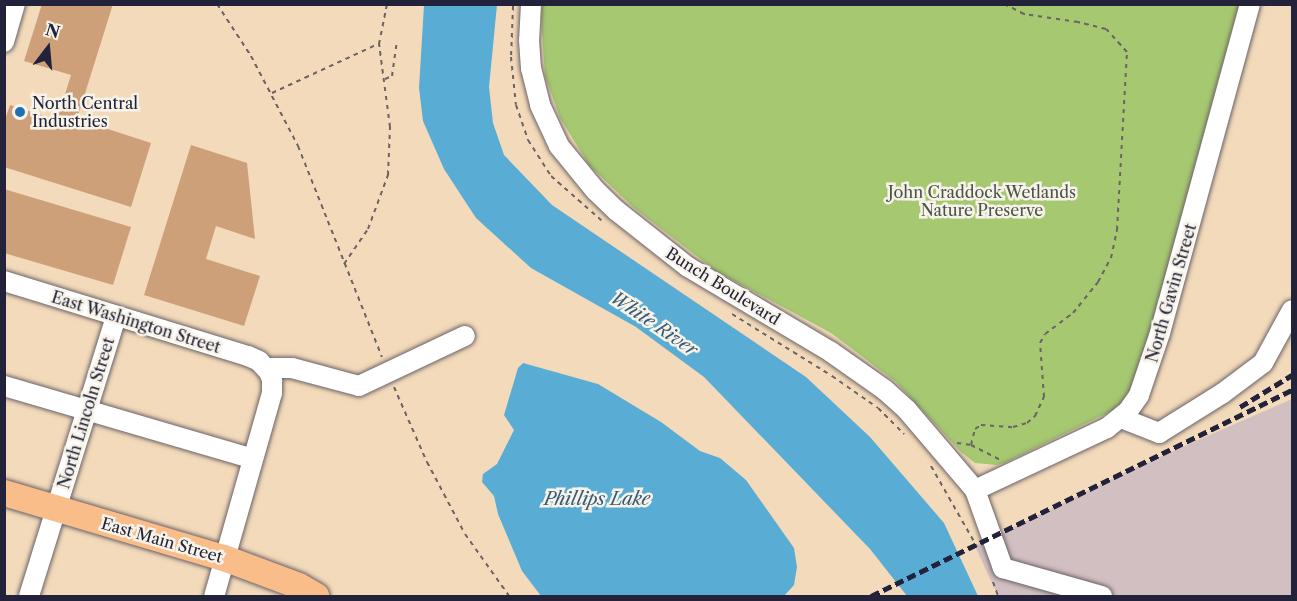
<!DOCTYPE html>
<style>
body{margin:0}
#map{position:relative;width:1297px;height:601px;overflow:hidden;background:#f3daba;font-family:"Libre Caslon Text",serif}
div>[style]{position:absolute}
.industrial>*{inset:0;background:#d2bfc1}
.green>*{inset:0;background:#a6c871}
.water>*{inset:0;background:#59add5}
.building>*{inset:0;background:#cea079}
.path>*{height:2px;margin-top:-1px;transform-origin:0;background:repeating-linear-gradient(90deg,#6b6267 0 4.5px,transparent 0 9px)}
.roads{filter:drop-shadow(0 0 2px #6b6267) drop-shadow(0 0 2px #6b6267)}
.minor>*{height:20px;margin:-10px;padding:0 10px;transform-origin:10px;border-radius:10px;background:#fff}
.major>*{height:26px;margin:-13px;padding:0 13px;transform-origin:13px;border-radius:13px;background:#f8bd89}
.rail>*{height:4.5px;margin-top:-2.25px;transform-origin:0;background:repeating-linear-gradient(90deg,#22223b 0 9px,transparent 0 13.5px)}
.dots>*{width:16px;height:16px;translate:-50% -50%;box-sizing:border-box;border:3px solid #f7f3e8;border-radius:50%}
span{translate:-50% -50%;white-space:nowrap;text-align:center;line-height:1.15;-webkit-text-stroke:5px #f7f3e8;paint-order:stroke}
.poi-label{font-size:16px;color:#22223b}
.left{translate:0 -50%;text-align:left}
.park-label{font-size:16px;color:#4a544b}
.street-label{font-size:16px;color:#22223b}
.water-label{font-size:18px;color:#385a79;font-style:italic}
.frame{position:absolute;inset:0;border:6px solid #22223b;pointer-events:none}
.north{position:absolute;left:18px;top:18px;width:60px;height:60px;-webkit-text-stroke:4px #f7f3e8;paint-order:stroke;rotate:16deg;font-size:16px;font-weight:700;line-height:24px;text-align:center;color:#22223b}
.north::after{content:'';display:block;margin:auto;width:21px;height:27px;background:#22223b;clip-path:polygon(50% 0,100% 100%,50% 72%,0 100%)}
</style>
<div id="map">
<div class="industrial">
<i style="clip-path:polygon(1292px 399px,1292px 596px,998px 596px,975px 546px,1130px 470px)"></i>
</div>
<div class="green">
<i style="clip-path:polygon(542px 4px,1239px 5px,1138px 375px,1124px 405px,1004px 463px,997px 465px,975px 463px,961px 452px,896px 382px,831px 333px,716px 271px,633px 207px,589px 165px,560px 118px,545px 76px,541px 17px)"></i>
</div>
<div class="water">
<i style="clip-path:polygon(424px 5px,497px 5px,489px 87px,493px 123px,504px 155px,552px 205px,806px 377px,870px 437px,944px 523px,978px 596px,907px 596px,870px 549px,704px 377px,636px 327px,531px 268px,476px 218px,444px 169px,423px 121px,419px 88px)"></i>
<i style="clip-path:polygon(523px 363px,598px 384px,661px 422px,700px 451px,720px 458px,746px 480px,794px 548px,797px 567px,794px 585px,784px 596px,541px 596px,522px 571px,498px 514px,494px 496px,482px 482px,483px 474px,497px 464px,514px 430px,504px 415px,518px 368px)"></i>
</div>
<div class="building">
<i style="clip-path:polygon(42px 4px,113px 4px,77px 119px,151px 143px,131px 207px,4px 167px,4px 122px,10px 105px,57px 120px,71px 75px,24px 61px)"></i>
<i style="clip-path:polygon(191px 145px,247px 163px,255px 239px,216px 226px,206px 259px,260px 276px,244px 326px,144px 295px)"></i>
<i style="clip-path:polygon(4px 189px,131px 227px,113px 285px,4px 253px)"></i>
</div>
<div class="path">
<i style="left:217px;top:4px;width:62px;rotate:56.8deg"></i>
<i style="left:251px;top:56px;width:102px;rotate:62.4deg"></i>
<i style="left:298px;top:146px;width:227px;rotate:68.3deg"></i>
<i style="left:513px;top:6px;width:51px;rotate:92.2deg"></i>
<i style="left:511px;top:57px;width:48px;rotate:84.1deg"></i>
<i style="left:516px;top:105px;width:37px;rotate:71deg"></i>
<i style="left:528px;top:140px;width:43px;rotate:57.4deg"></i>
<i style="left:551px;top:176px;width:67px;rotate:41.3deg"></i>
<i style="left:385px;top:79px;width:8px;rotate:-23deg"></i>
<i style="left:392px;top:76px;width:35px;rotate:-82deg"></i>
<i style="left:272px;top:93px;width:117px;rotate:-24.8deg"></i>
<i style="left:344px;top:264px;width:42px;rotate:-55.6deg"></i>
<i style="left:368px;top:229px;width:58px;rotate:-69.7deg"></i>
<i style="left:388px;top:175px;width:48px;rotate:-87.6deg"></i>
<i style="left:390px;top:127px;width:84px;rotate:-97.5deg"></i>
<i style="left:379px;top:44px;width:41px;rotate:-78.7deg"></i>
<i style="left:732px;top:314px;width:118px;rotate:31.8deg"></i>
<i style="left:832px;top:376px;width:56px;rotate:34.8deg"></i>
<i style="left:878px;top:408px;width:37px;rotate:45deg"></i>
<i style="left:394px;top:387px;width:82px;rotate:66.3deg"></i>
<i style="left:427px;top:462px;width:81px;rotate:62.2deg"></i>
<i style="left:465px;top:534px;width:76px;rotate:54.6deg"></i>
<i style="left:957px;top:443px;width:14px;rotate:8deg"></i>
<i style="left:971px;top:445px;width:34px;rotate:27deg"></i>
<i style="left:971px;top:445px;width:16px;rotate:-76deg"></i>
<i style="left:975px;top:429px;width:7px;rotate:-34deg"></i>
<i style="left:981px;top:425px;width:32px;rotate:4deg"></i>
<i style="left:1013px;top:427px;width:15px;rotate:-16deg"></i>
<i style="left:1027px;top:423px;width:11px;rotate:-41deg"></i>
<i style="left:1035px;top:416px;width:21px;rotate:-65deg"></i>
<i style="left:1044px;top:397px;width:54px;rotate:-94.2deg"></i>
<i style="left:1040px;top:343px;width:10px;rotate:-61deg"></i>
<i style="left:1045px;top:334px;width:35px;rotate:-37deg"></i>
<i style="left:1073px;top:313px;width:40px;rotate:-51deg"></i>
<i style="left:1098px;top:282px;width:27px;rotate:-62deg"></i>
<i style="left:1111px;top:258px;width:29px;rotate:-78deg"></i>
<i style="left:1117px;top:230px;width:178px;rotate:-86.8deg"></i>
<i style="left:1127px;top:52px;width:31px;rotate:-132deg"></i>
<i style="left:1106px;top:29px;width:29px;rotate:-166deg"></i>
<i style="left:1078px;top:22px;width:55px;rotate:-171.6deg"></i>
<i style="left:1024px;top:14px;width:22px;rotate:-153deg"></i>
<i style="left:931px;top:466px;width:93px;rotate:60.4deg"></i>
<i style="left:993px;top:582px;width:15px;rotate:70deg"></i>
</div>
<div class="roads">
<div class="minor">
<i style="left:531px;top:4px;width:36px;rotate:93deg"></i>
<i style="left:529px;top:40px;width:28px;rotate:86deg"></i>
<i style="left:531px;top:68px;width:38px;rotate:76deg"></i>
<i style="left:540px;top:105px;width:45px;rotate:65.1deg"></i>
<i style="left:559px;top:146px;width:57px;rotate:50.7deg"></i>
<i style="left:595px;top:190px;width:30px;rotate:44deg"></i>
<i style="left:617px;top:211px;width:90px;rotate:38.3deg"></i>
<i style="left:688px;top:267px;width:166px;rotate:30.7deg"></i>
<i style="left:831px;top:352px;width:66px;rotate:35.1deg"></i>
<i style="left:885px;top:390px;width:30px;rotate:42deg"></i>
<i style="left:907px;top:410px;width:105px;rotate:49.6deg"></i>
<i style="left:975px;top:490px;width:83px;rotate:70.3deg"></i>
<i style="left:1003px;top:568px;width:103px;rotate:15.8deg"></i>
<i style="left:4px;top:42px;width:40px;rotate:-74deg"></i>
<i style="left:4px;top:281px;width:255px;rotate:17.1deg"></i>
<i style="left:248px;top:356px;width:12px;rotate:24deg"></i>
<i style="left:259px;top:361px;width:15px;rotate:48deg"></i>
<i style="left:269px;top:372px;width:9px;rotate:69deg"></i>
<i style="left:272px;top:380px;width:13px;rotate:90deg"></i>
<i style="left:272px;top:393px;width:211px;rotate:105.9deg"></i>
<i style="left:266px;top:368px;width:26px"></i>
<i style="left:292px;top:368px;width:69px;rotate:15deg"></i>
<i style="left:359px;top:386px;width:117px;rotate:-25.3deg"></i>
<i style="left:4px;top:386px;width:259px;rotate:16.3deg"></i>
<i style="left:1121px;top:418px;width:41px;rotate:21.5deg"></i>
<i style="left:1159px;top:433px;width:75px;rotate:-32deg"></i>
<i style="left:1223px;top:393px;width:50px;rotate:-36.9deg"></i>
<i style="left:1263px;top:363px;width:60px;rotate:-61.3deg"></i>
<i style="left:975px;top:490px;width:146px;rotate:-25.2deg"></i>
<i style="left:1107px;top:428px;width:27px;rotate:-39deg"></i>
<i style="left:1128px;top:411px;width:19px;rotate:-55deg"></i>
<i style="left:1139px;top:395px;width:65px;rotate:-71.3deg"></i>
<i style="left:1160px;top:333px;width:341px;rotate:-74.7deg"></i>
<i style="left:29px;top:596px;width:293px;rotate:-72.7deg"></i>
</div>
<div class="major">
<i style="left:4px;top:493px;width:229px;rotate:16.5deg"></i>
<i style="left:224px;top:558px;width:80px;rotate:20.5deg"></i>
<i style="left:299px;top:586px;width:20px;rotate:30deg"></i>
</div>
</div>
<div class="rail">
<i style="left:1240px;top:407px;width:61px;rotate:-31.6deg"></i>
<i style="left:871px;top:596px;width:469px;rotate:-26.1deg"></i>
</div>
<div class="dots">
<i style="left:20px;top:112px;background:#1f6fb2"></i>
</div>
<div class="poi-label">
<span class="left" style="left:32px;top:112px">North Central<br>Industries</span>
</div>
<div class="park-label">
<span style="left:982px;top:201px">John Craddock Wetlands<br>Nature Preserve</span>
</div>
<div class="street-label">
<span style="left:723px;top:286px;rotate:32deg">Bunch Boulevard</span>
<span style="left:1171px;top:293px;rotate:-74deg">North Gavin Street</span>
<span style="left:136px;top:322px;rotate:17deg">East Washington Street</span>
<span style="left:86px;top:413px;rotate:-73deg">North Lincoln Street</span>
<span style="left:162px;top:540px;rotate:16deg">East Main Street</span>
</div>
<div class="water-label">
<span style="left:654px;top:324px;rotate:34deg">White River</span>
<span style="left:597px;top:499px">Phillips Lake</span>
</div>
<div class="frame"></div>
<div class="north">N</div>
</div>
